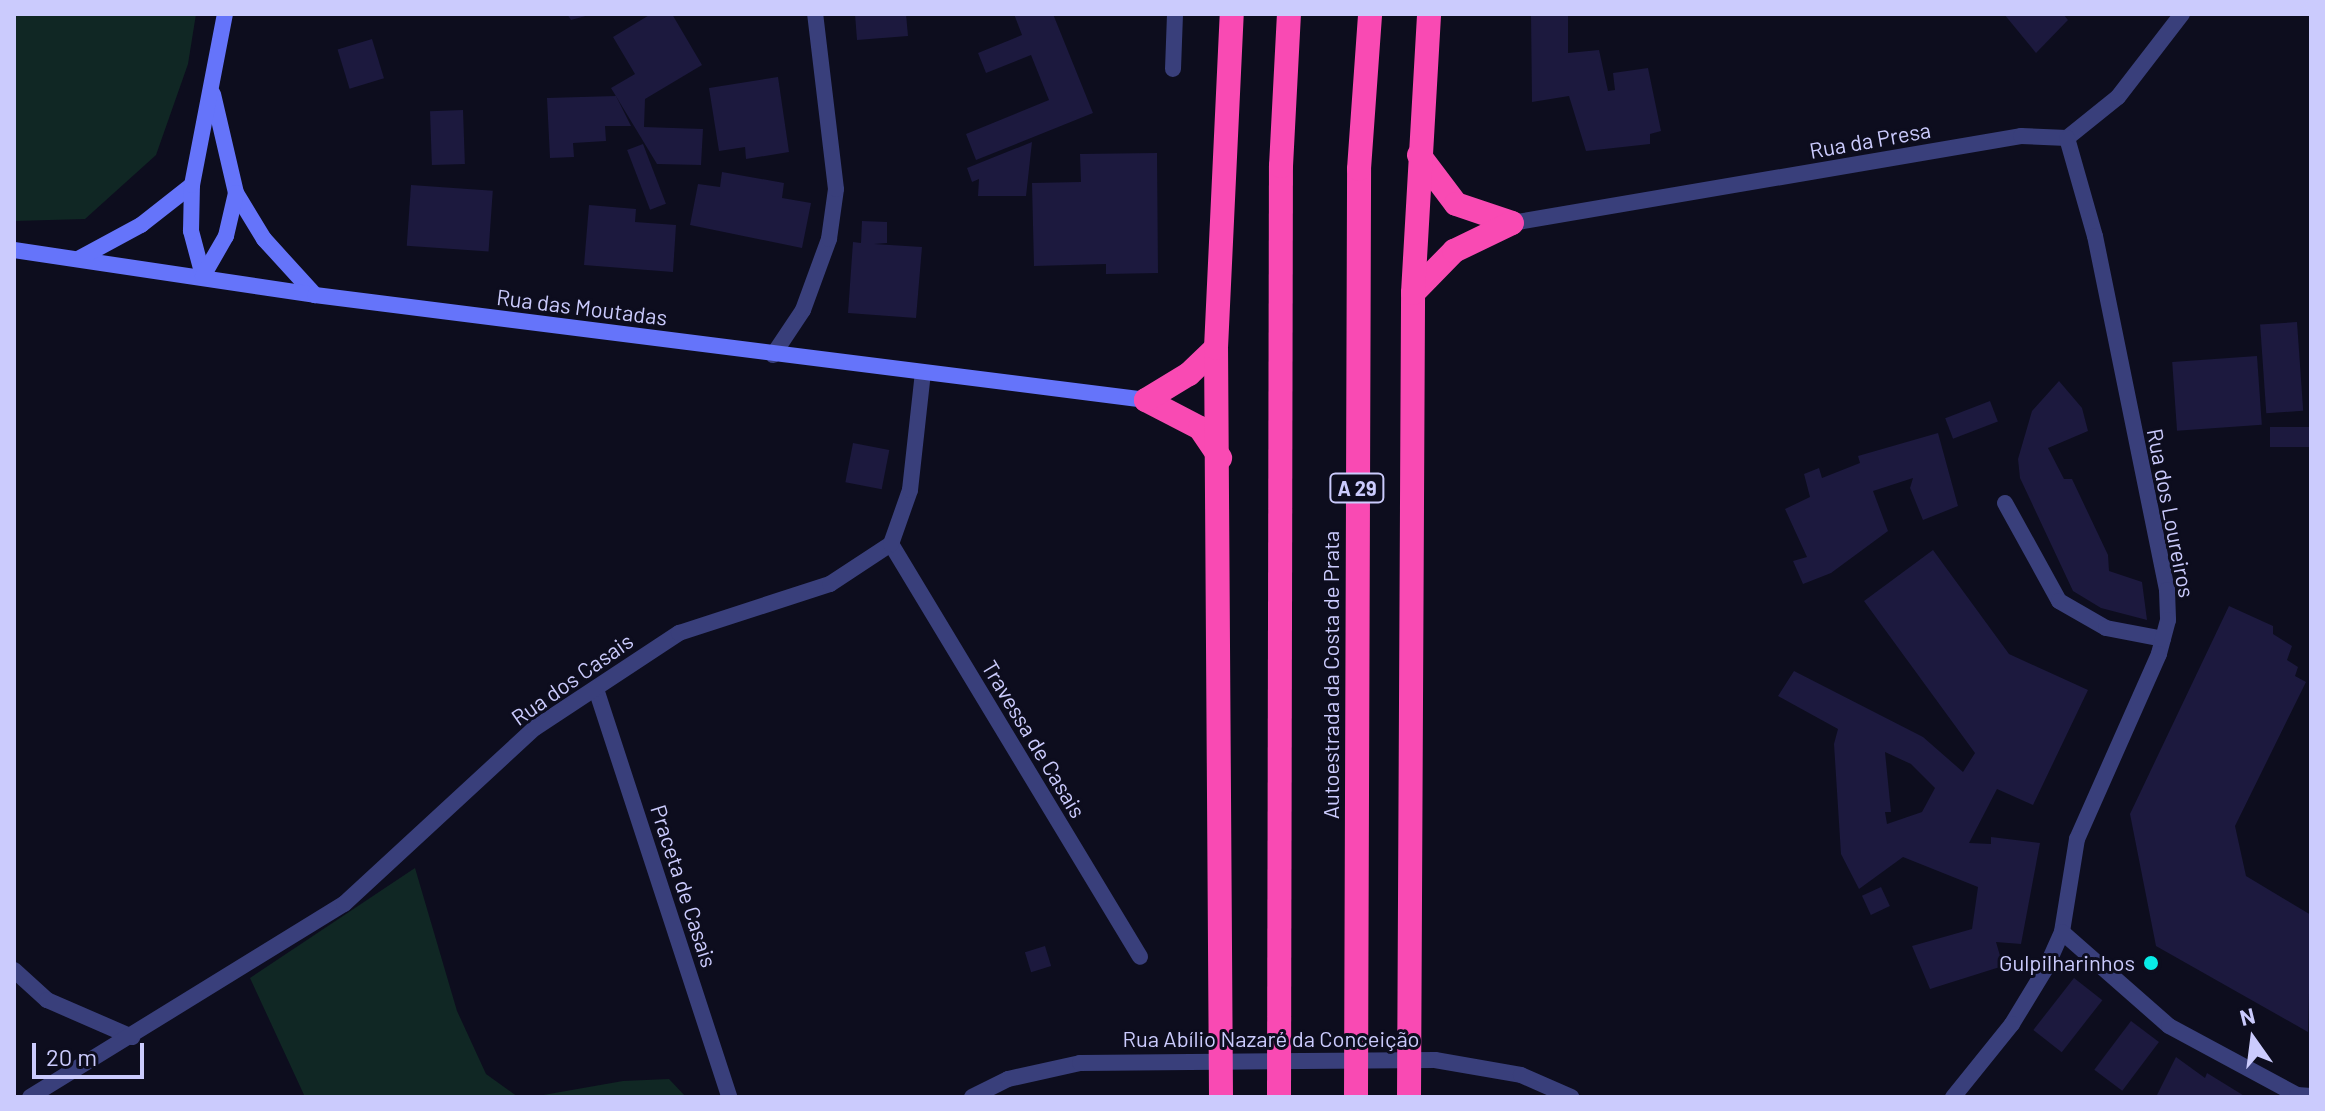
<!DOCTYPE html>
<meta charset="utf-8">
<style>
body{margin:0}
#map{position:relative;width:2325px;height:1111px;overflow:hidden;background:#0d0d1e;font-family:Barlow,sans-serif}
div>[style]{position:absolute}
.green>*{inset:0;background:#102724}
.building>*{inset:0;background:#1c193e;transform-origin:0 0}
.minor>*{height:16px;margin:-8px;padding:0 8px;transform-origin:8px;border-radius:8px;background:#393f7b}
.tertiary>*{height:16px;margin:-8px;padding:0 8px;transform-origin:8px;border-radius:8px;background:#393f7b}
.secondary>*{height:16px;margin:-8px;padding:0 8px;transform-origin:8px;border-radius:8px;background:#6574fa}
.motorway>*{height:24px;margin:-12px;padding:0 12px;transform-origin:12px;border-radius:12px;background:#f94ab3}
.dots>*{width:22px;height:22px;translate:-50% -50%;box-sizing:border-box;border:4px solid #0d0d1e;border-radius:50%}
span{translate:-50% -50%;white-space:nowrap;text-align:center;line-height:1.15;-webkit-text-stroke:6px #0d0d1e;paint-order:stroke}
.shield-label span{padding:2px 6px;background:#0d0d1e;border:2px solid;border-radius:6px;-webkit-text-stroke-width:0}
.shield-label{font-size:20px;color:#cbcbfd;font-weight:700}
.street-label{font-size:22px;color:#cbcbfd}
.poi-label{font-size:22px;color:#cbcbfd}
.right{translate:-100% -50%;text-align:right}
.frame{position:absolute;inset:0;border:16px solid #cbcbfd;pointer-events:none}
.north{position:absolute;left:2213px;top:999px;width:80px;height:80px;-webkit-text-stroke:6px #0d0d1e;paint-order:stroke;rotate:346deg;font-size:22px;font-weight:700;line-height:32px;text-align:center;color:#cbcbfd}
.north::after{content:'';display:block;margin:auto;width:28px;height:36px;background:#cbcbfd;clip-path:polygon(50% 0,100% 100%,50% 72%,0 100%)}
.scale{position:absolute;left:32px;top:1043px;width:112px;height:36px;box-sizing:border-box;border:4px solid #cbcbfd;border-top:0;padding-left:10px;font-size:24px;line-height:28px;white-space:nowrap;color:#cbcbfd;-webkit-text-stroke:6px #0d0d1e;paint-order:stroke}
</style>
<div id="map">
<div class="green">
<i style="clip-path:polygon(14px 14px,196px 14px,188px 64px,156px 155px,85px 219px,14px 221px)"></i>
<i style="clip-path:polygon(415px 868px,457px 1011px,486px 1074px,518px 1097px,305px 1097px,250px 978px)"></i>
<i style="clip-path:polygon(669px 1079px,686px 1097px,532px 1097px,623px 1081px)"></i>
</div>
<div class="building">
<i style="clip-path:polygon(567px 14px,589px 14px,589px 15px,571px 20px)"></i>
<i style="clip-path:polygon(651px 14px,672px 14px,702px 65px,645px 99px,644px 127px,703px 129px,701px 165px,657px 164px,611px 88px,635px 74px,613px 37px)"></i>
<i style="clip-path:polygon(855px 14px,906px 14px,908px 36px,857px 40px)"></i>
<i style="clip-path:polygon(1014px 14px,1053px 14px,1093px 113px,976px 160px,966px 134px,1049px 100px,1031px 55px,986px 73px,978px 53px,1022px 35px)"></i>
<i style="clip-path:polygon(1531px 14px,1568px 14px,1568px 53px,1599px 50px,1608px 91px,1615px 90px,1613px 73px,1648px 68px,1661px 131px,1650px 134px,1650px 144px,1586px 151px,1569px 96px,1532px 102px)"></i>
<i style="clip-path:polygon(2004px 14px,2063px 14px,2068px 20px,2036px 53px)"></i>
<i style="left:372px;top:39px;width:41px;height:36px;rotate:73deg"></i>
<i style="clip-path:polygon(778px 77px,789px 152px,746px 159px,745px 147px,719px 151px,709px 88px)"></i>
<i style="clip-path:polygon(616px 96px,631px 126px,605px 126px,606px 141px,573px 143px,574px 157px,550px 158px,547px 98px)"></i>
<i style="left:463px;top:110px;width:54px;height:33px;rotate:88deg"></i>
<i style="clip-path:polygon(1032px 142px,1026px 196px,978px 196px,979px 179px,972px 182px,967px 168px)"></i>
<i style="left:643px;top:144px;width:64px;height:17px;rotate:69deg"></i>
<i style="clip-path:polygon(1157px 153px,1158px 273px,1106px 274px,1106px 264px,1034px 266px,1032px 183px,1081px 182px,1080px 154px)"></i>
<i style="clip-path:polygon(722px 172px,784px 183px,782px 198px,811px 203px,802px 248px,690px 225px,698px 184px,720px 187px)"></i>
<i style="left:411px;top:185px;width:82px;height:61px;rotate:4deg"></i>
<i style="clip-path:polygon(589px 205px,636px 209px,635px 222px,676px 225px,673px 272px,584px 265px)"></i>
<i style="clip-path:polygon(862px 221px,887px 222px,887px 243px,874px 244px,922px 247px,916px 318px,848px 313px,853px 242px,861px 243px)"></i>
<i style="left:2297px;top:322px;width:89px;height:37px;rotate:86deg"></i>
<i style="left:2257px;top:356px;width:69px;height:85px;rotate:86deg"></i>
<i style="clip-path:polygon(2059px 381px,2082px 408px,2088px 431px,2048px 448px,2064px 479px,2072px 479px,2108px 555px,2109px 571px,2142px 582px,2147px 620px,2101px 608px,2073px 591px,2020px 478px,2018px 459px,2032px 411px)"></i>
<i style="left:1990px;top:401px;width:22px;height:48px;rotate:69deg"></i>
<i style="left:2311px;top:427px;width:20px;height:41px;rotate:90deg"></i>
<i style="clip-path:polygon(1938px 433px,1958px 506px,1923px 520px,1910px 488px,1913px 478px,1873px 491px,1888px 531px,1831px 573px,1803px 584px,1793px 561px,1807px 557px,1785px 509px,1810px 497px,1804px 474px,1819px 468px,1822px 478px,1860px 463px,1858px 456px)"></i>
<i style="left:853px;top:443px;width:37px;height:40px;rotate:11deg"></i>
<i style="clip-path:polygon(evenodd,1933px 550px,2009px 654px,2088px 690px,2033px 805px,1997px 789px,1969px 843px,1991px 844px,1991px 837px,2040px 843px,2021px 944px,1996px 942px,2003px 966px,1930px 989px,1912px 946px,1972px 929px,1978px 887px,1903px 857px,1859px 889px,1841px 854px,1834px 744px,1838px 729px,1778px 696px,1794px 671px,1923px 737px,1963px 772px,1975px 753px,1864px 601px,1933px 550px,1885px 752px,1911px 764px,1935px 788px,1922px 812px,1887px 824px,1885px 812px,1891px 812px,1885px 752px)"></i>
<i style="clip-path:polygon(2229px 606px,2273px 626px,2273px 634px,2292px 646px,2287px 660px,2298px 667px,2295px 676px,2306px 682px,2235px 826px,2246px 876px,2311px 915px,2308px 1032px,2156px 946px,2130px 814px)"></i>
<i style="left:1881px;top:887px;width:21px;height:21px;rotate:65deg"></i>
<i style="left:1045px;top:946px;width:21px;height:21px;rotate:73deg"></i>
<i style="left:2074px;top:978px;width:36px;height:66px;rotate:38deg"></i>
<i style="left:2131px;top:1021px;width:35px;height:61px;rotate:37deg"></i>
<i style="clip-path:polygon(2176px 1057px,2205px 1078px,2207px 1073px,2246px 1097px,2156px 1097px)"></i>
</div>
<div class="minor">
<i style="left:1173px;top:69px;width:55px;rotate:-87.9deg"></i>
<i style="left:2067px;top:138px;width:65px;rotate:-38.8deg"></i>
<i style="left:2118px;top:97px;width:105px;rotate:-52.4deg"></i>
<i style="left:773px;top:355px;width:54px;rotate:-56.3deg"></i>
<i style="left:803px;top:310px;width:76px;rotate:-69.9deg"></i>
<i style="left:829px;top:239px;width:50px;rotate:-82deg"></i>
<i style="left:836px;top:189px;width:176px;rotate:-96.8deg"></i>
<i style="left:2005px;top:503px;width:112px;rotate:61.1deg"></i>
<i style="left:2059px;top:601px;width:54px;rotate:29.9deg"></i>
<i style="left:2106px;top:628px;width:58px;rotate:10.9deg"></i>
<i style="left:891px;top:544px;width:482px;rotate:58.9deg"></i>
<i style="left:596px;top:689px;width:429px;rotate:71.9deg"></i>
<i style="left:14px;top:970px;width:45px;rotate:42.3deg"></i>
<i style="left:47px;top:1000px;width:93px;rotate:23.5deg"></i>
<i style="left:30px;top:1097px;width:369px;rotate:-31.6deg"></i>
<i style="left:344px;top:904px;width:260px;rotate:-42.7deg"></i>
<i style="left:535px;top:728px;width:173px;rotate:-33.4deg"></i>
<i style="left:679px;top:633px;width:159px;rotate:-18deg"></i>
<i style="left:830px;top:584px;width:73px;rotate:-33.3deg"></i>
<i style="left:891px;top:544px;width:57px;rotate:-70.6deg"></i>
<i style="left:910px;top:490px;width:118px;rotate:-83.7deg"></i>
<i style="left:972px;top:1097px;width:40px;rotate:-26.6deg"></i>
<i style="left:1008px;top:1079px;width:74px;rotate:-12.5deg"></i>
<i style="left:1080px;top:1063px;width:355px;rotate:-0.5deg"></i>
<i style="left:1435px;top:1060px;width:87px;rotate:9.9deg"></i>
<i style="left:1521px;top:1075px;width:55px;rotate:23.7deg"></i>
</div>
<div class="tertiary">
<i style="left:1512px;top:223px;width:516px;rotate:-9.7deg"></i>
<i style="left:2021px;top:136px;width:46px;rotate:2.5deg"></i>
<i style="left:2067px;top:138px;width:102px;rotate:74.1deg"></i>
<i style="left:2095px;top:236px;width:361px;rotate:78.5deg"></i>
<i style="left:2167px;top:590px;width:30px;rotate:88deg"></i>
<i style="left:2168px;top:620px;width:35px;rotate:105deg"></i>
<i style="left:2159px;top:654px;width:202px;rotate:113.9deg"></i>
<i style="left:2077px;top:839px;width:94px;rotate:99.2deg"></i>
<i style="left:2062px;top:932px;width:39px;rotate:114deg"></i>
<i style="left:2046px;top:968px;width:66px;rotate:121.3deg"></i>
<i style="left:2012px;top:1024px;width:94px;rotate:128.9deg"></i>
<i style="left:2062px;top:932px;width:142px;rotate:41.3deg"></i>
<i style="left:2169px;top:1026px;width:145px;rotate:28.3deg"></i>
<i style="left:2297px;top:1095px;width:14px;rotate:4deg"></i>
</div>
<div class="secondary">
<i style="left:213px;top:94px;width:102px;rotate:76.9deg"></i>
<i style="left:236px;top:193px;width:54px;rotate:58.7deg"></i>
<i style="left:264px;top:239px;width:76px;rotate:47.7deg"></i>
<i style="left:14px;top:250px;width:304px;rotate:8.5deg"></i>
<i style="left:315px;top:295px;width:838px;rotate:7.2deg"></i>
<i style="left:78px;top:259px;width:72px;rotate:-28.4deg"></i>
<i style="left:141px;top:225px;width:65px;rotate:-38.1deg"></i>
<i style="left:203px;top:276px;width:47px;rotate:-104.9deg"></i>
<i style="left:191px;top:231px;width:46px;rotate:-88.8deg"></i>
<i style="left:192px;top:185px;width:174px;rotate:-79.1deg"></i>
<i style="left:203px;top:276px;width:46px;rotate:-60.1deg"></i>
<i style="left:226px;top:236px;width:44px;rotate:-76.9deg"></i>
</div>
<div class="motorway">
<i style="left:1419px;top:155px;width:61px;rotate:52.9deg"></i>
<i style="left:1456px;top:204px;width:59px;rotate:18.7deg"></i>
<i style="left:1413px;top:293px;width:59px;rotate:-45.7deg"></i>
<i style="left:1454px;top:251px;width:64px;rotate:-25.8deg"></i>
<i style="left:1146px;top:400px;width:61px;rotate:27.4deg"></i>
<i style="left:1200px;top:428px;width:36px;rotate:56deg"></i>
<i style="left:1146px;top:400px;width:50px;rotate:-31.2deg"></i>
<i style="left:1189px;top:374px;width:37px;rotate:-44deg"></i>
<i style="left:1221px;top:1097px;width:749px;rotate:-90.38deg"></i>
<i style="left:1216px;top:348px;width:334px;rotate:-87.3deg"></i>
<i style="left:1279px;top:1097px;width:931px;rotate:-89.88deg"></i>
<i style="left:1281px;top:166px;width:152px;rotate:-87deg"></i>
<i style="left:1356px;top:1097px;width:928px;rotate:-89.81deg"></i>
<i style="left:1359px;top:169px;width:155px;rotate:-85.9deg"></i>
<i style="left:1409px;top:1097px;width:804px;rotate:-89.71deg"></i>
<i style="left:1413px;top:293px;width:279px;rotate:-86.7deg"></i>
</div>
<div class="dots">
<i style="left:2151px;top:963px;background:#08ece7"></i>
</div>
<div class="shield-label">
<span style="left:1357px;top:488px">A 29</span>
</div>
<div class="street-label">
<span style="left:1870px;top:140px;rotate:-10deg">Rua da Presa</span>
<span style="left:582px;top:307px;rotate:7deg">Rua das Moutadas</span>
<span style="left:2171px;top:513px;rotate:79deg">Rua dos Loureiros</span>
<span style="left:1331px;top:675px;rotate:-90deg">Autoestrada da Costa de Prata</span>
<span style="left:572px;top:679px;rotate:-35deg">Rua dos Casais</span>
<span style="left:1034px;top:739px;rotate:59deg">Travessa de Casais</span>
<span style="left:684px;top:886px;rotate:72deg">Praceta de Casais</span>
<span style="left:1271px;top:1039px">Rua Abílio Nazaré da Conceição</span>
</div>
<div class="poi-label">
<span class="right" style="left:2135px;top:963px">Gulpilharinhos</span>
</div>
<div class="frame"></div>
<div class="north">N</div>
<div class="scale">20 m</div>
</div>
